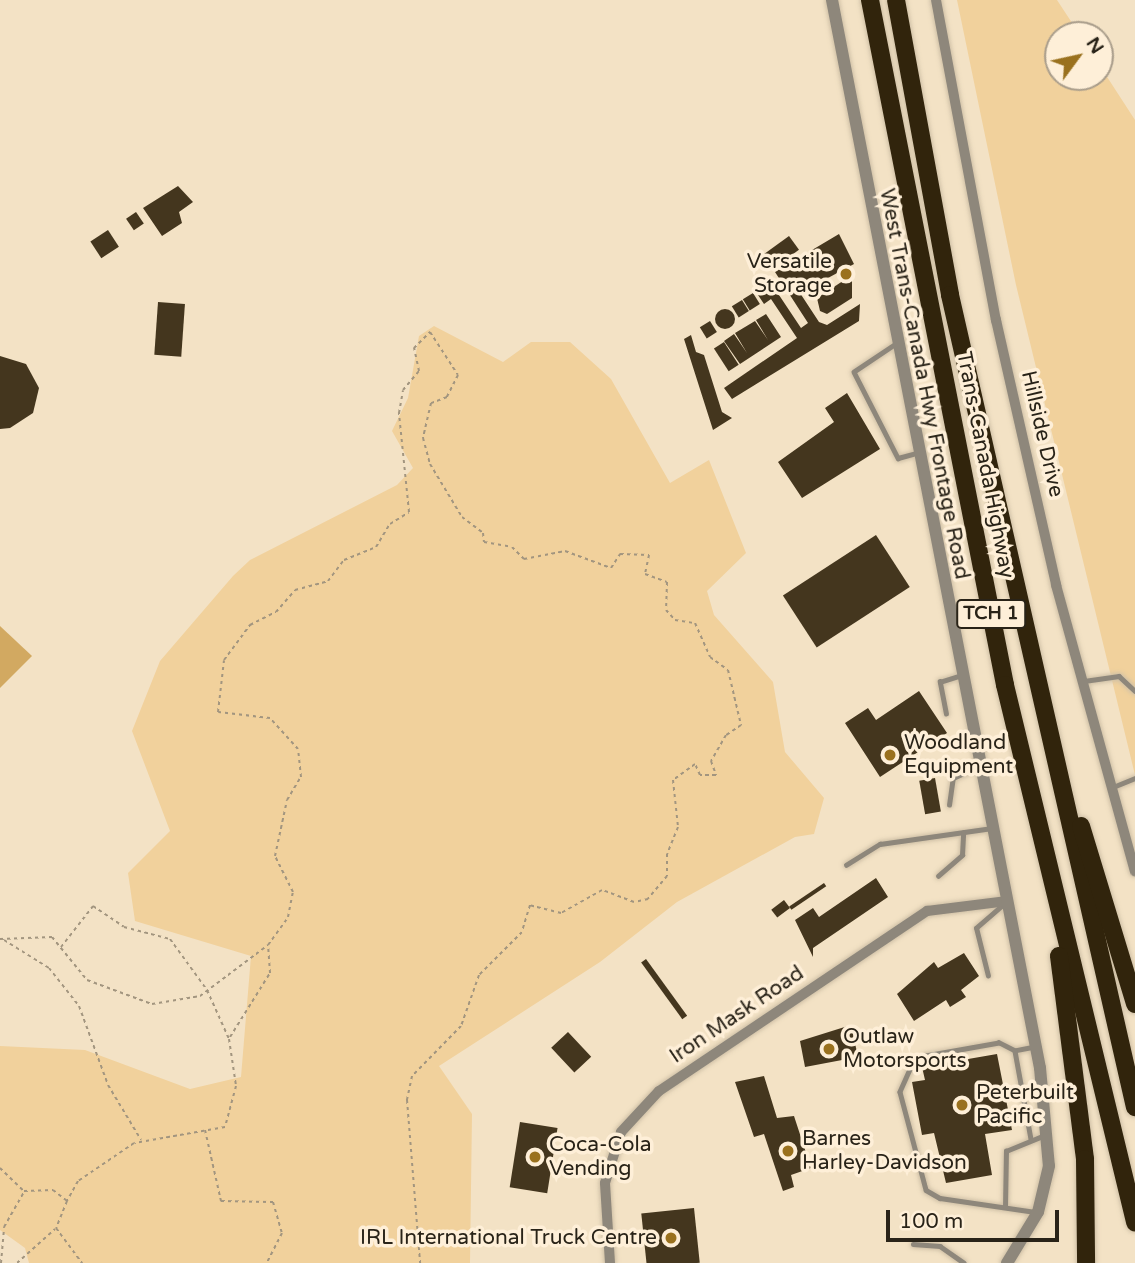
<!DOCTYPE html>
<style>
body{margin:0}
#map{position:relative;width:1135px;height:1263px;overflow:hidden;background:#f3e2c5;font-family:"Varela Round",sans-serif}
div>[style]{position:absolute}
.green>*{inset:0;background:#f1d19c}
.water>*{inset:0;background:#d2a961}
.building>*{inset:0;background:#44361e;transform-origin:0 0}
.round{border-radius:50%}
.path>*{height:2px;margin-top:-1px;transform-origin:0;background:repeating-linear-gradient(90deg,#a2957f 0 3.5px,transparent 0 7px)}
.roads{filter:drop-shadow(0 0 2px #cfc0a6) drop-shadow(0 0 2px #cfc0a6)}
.service>*{height:4.5px;margin:-2.25px;padding:0 2.25px;transform-origin:2.25px;border-radius:2.25px;background:#8e877b}
.minor>*{height:10px;margin:-5px;padding:0 5px;transform-origin:5px;border-radius:5px;background:#8e877b}
.tertiary>*{height:12px;margin:-6px;padding:0 6px;transform-origin:6px;border-radius:6px;background:#8e877b}
.motorway>*{height:18px;margin:-9px;padding:0 9px;transform-origin:9px;border-radius:9px;background:#31240c}
.dots>*{width:19px;height:19px;translate:-50% -50%;box-sizing:border-box;border:4px solid #feefd8;border-radius:50%}
span{translate:-50% -50%;white-space:nowrap;text-align:center;line-height:1.15;-webkit-text-stroke:7px #feefd8;paint-order:stroke}
.shield-label span{padding:2px 5px;background:#feefd8;border:2px solid;border-radius:5px;-webkit-text-stroke-width:0}
.shield-label{font-size:19px;color:#292318;font-weight:700}
.poi-label{font-size:21px;color:#292318}
.right{translate:-100% -50%;text-align:right}
.left{translate:0 -50%;text-align:left}
.street-label{font-size:21px;color:#292318}
.north{position:absolute;left:1044px;top:21px;width:70px;height:70px;box-sizing:border-box;background:#feefd8;border:2px solid #a99d8b;border-radius:50%;rotate:57deg;font-size:19px;font-weight:700;line-height:28px;text-align:center;color:#292318}
.north::after{content:'';display:block;margin:auto;width:24px;height:32px;background:#9a711e;clip-path:polygon(50% 0,100% 100%,50% 72%,0 100%)}
.scale{position:absolute;left:886px;top:1210px;width:173px;height:32px;box-sizing:border-box;border:4px solid #292318;border-top:0;padding-left:9px;font-size:21px;line-height:24px;white-space:nowrap;color:#292318;-webkit-text-stroke:5px #feefd8;paint-order:stroke}
</style>
<div id="map">
<div class="green">
<i style="clip-path:polygon(957px 0,1057px 0,1080px 35px,1058px 35px,1058px 77px,1100px 77px,1100px 66px,1135px 120px,1135px 775px,1016px 285px)"></i>
<i style="clip-path:polygon(434px 326px,503px 362px,531px 342px,570px 342px,611px 379px,670px 483px,709px 460px,746px 553px,707px 591px,714px 615px,773px 682px,785px 752px,824px 798px,814px 834px,795px 837px,677px 902px,600px 962px,439px 1066px,472px 1114px,470px 1263px,29px 1263px,25px 1248px,0 1230px,0 1046px,85px 1050px,190px 1089px,241px 1077px,251px 956px,135px 921px,128px 873px,170px 831px,132px 731px,160px 661px,233px 576px,250px 560px,397px 485px,413px 468px,392px 431px,408px 398px,419px 336px)"></i>
</div>
<div class="water">
<i style="clip-path:polygon(0 626px,32px 656px,0 688px)"></i>
</div>
<div class="building">
<i style="clip-path:polygon(178px 186px,193px 202px,179px 212px,182px 223px,162px 236px,143px 208px)"></i>
<i style="left:136px;top:212px;width:14px;height:12px;rotate:56deg"></i>
<i style="left:108px;top:230px;width:20px;height:21px;rotate:57deg"></i>
<i style="clip-path:polygon(839px 234px,854px 264px,800px 293px,819px 322px,827px 325px,860px 304px,859px 321px,732px 399px,724px 388px,797px 338px,771px 299px,764px 304px,754px 289px,769px 280px,801px 328px,808px 323px,775px 272px)"></i>
<i style="left:789px;top:236px;width:17px;height:32px;rotate:54deg"></i>
<i style="clip-path:polygon(852px 275px,852px 298px,827px 314px,820px 311px,817px 298px)"></i>
<i style="left:753px;top:293px;width:13px;height:12px;rotate:58deg"></i>
<i style="left:742px;top:300px;width:13px;height:12px;rotate:58deg"></i>
<i style="left:158px;top:302px;width:27px;height:53px;rotate:4deg"></i>
<i class="round" style="left:715px;top:309px;width:20px;height:20px"></i>
<i style="clip-path:polygon(766px 314px,781px 337px,740px 364px,724px 341px,734px 334px,747px 353px,735px 333px,755px 321px,768px 340px,756px 320px)"></i>
<i style="left:710px;top:321px;width:13px;height:12px;rotate:58deg"></i>
<i style="clip-path:polygon(691px 335px,696px 352px,704px 355px,722px 412px,732px 418px,713px 430px,684px 339px)"></i>
<i style="left:724px;top:342px;width:27px;height:12px;rotate:57deg"></i>
<i style="clip-path:polygon(0 356px,26px 364px,39px 388px,33px 413px,10px 428px,0 429px)"></i>
<i style="clip-path:polygon(847px 393px,880px 449px,802px 498px,778px 462px,834px 422px,825px 408px)"></i>
<i style="left:876px;top:535px;width:62px;height:111px;rotate:57deg"></i>
<i style="clip-path:polygon(919px 691px,947px 733px,880px 777px,845px 723px,868px 708px,876px 720px)"></i>
<i style="left:935px;top:778px;width:34px;height:16px;rotate:80deg"></i>
<i style="clip-path:polygon(876px 878px,888px 897px,813px 948px,813px 957px,795px 920px,813px 908px,819px 917px)"></i>
<i style="left:824px;top:883px;width:4px;height:42px;rotate:56deg"></i>
<i style="left:784px;top:900px;width:10px;height:16px;rotate:53deg"></i>
<i style="clip-path:polygon(964px 953px,979px 976px,961px 990px,966px 997px,950px 1007px,946px 1000px,914px 1021px,897px 994px,934px 962px,938px 968px)"></i>
<i style="left:646px;top:959px;width:70px;height:6px;rotate:54deg"></i>
<i style="clip-path:polygon(851px 1025px,858px 1057px,805px 1067px,800px 1041px)"></i>
<i style="left:568px;top:1032px;width:34px;height:23px;rotate:47deg"></i>
<i style="clip-path:polygon(997px 1054px,1012px 1130px,985px 1134px,992px 1175px,946px 1183px,934px 1133px,922px 1135px,912px 1082px,925px 1080px,922px 1067px)"></i>
<i style="clip-path:polygon(764px 1076px,777px 1118px,794px 1116px,811px 1168px,791px 1175px,794px 1187px,783px 1191px,764px 1134px,754px 1137px,735px 1082px)"></i>
<i style="left:520px;top:1122px;width:38px;height:66px;rotate:9deg"></i>
<i style="left:694px;top:1208px;width:55px;height:53px;rotate:84deg"></i>
</div>
<div class="path">
<i style="left:0;top:939px;width:52px;rotate:-2.2deg"></i>
<i style="left:52px;top:937px;width:55px;rotate:50.9deg"></i>
<i style="left:87px;top:980px;width:69px;rotate:20.3deg"></i>
<i style="left:152px;top:1004px;width:49px;rotate:-9.5deg"></i>
<i style="left:200px;top:996px;width:85px;rotate:-36.9deg"></i>
<i style="left:268px;top:945px;width:34px;rotate:-54deg"></i>
<i style="left:288px;top:917px;width:25px;rotate:-79deg"></i>
<i style="left:293px;top:892px;width:40px;rotate:-116.6deg"></i>
<i style="left:275px;top:856px;width:57px;rotate:-77.9deg"></i>
<i style="left:287px;top:800px;width:27px;rotate:-59deg"></i>
<i style="left:301px;top:777px;width:28px;rotate:-96deg"></i>
<i style="left:298px;top:749px;width:42px;rotate:-132.1deg"></i>
<i style="left:270px;top:718px;width:52px;rotate:-173.4deg"></i>
<i style="left:218px;top:712px;width:52px;rotate:-83.4deg"></i>
<i style="left:224px;top:660px;width:44px;rotate:-53.4deg"></i>
<i style="left:250px;top:625px;width:29px;rotate:-27deg"></i>
<i style="left:276px;top:612px;width:29px;rotate:-49deg"></i>
<i style="left:295px;top:590px;width:34px;rotate:-15deg"></i>
<i style="left:328px;top:581px;width:26px;rotate:-53deg"></i>
<i style="left:344px;top:560px;width:35px;rotate:-22deg"></i>
<i style="left:376px;top:547px;width:27px;rotate:-59deg"></i>
<i style="left:390px;top:524px;width:22px;rotate:-32deg"></i>
<i style="left:409px;top:512px;width:100px;rotate:-95.8deg"></i>
<i style="left:399px;top:413px;width:23px;rotate:-80deg"></i>
<i style="left:403px;top:390px;width:25px;rotate:-50deg"></i>
<i style="left:419px;top:371px;width:24px;rotate:-102deg"></i>
<i style="left:414px;top:348px;width:23px;rotate:-45deg"></i>
<i style="left:430px;top:332px;width:51px;rotate:56.9deg"></i>
<i style="left:458px;top:375px;width:25px;rotate:117deg"></i>
<i style="left:447px;top:397px;width:17px;rotate:159deg"></i>
<i style="left:431px;top:403px;width:36px;rotate:103deg"></i>
<i style="left:423px;top:438px;width:27px;rotate:75deg"></i>
<i style="left:430px;top:464px;width:62px;rotate:58.9deg"></i>
<i style="left:462px;top:517px;width:26px;rotate:37deg"></i>
<i style="left:483px;top:533px;width:9px;rotate:84deg"></i>
<i style="left:484px;top:542px;width:28px;rotate:10deg"></i>
<i style="left:512px;top:547px;width:17px;rotate:45deg"></i>
<i style="left:524px;top:559px;width:42px;rotate:-11deg"></i>
<i style="left:565px;top:551px;width:49px;rotate:20.3deg"></i>
<i style="left:611px;top:568px;width:17px;rotate:-57deg"></i>
<i style="left:620px;top:554px;width:29px;rotate:2deg"></i>
<i style="left:649px;top:555px;width:19px;rotate:102deg"></i>
<i style="left:645px;top:574px;width:23px;rotate:20deg"></i>
<i style="left:667px;top:582px;width:28px;rotate:92deg"></i>
<i style="left:666px;top:610px;width:13px;rotate:48deg"></i>
<i style="left:675px;top:620px;width:20px;rotate:9deg"></i>
<i style="left:695px;top:623px;width:37px;rotate:66deg"></i>
<i style="left:710px;top:657px;width:22px;rotate:36deg"></i>
<i style="left:728px;top:670px;width:57px;rotate:76.7deg"></i>
<i style="left:741px;top:725px;width:18px;rotate:146deg"></i>
<i style="left:726px;top:735px;width:30px;rotate:120deg"></i>
<i style="left:711px;top:761px;width:15px;rotate:70deg"></i>
<i style="left:716px;top:775px;width:16px;rotate:180deg"></i>
<i style="left:700px;top:775px;width:12px;rotate:-114deg"></i>
<i style="left:695px;top:764px;width:27px;rotate:144deg"></i>
<i style="left:673px;top:780px;width:47px;rotate:83.9deg"></i>
<i style="left:678px;top:827px;width:29px;rotate:112deg"></i>
<i style="left:667px;top:854px;width:22px;rotate:90deg"></i>
<i style="left:667px;top:876px;width:30px;rotate:130deg"></i>
<i style="left:648px;top:899px;width:14px;rotate:168deg"></i>
<i style="left:634px;top:902px;width:34px;rotate:-159deg"></i>
<i style="left:602px;top:890px;width:47px;rotate:150.7deg"></i>
<i style="left:561px;top:913px;width:32px;rotate:-166deg"></i>
<i style="left:530px;top:905px;width:28px;rotate:107deg"></i>
<i style="left:522px;top:932px;width:61px;rotate:135deg"></i>
<i style="left:479px;top:975px;width:54px;rotate:109.4deg"></i>
<i style="left:461px;top:1026px;width:70px;rotate:134.4deg"></i>
<i style="left:412px;top:1076px;width:25px;rotate:102deg"></i>
<i style="left:407px;top:1100px;width:164px;rotate:85.4deg"></i>
<i style="left:4px;top:940px;width:53px;rotate:31.9deg"></i>
<i style="left:49px;top:968px;width:48px;rotate:51.7deg"></i>
<i style="left:79px;top:1006px;width:84px;rotate:69.8deg"></i>
<i style="left:108px;top:1085px;width:64px;rotate:59deg"></i>
<i style="left:61px;top:947px;width:52px;rotate:-52deg"></i>
<i style="left:93px;top:906px;width:37px;rotate:34deg"></i>
<i style="left:124px;top:927px;width:48px;rotate:14.6deg"></i>
<i style="left:170px;top:939px;width:63px;rotate:54deg"></i>
<i style="left:207px;top:990px;width:54px;rotate:65.8deg"></i>
<i style="left:229px;top:1039px;width:48px;rotate:81.5deg"></i>
<i style="left:236px;top:1086px;width:42px;rotate:105deg"></i>
<i style="left:225px;top:1127px;width:92px;rotate:170deg"></i>
<i style="left:134px;top:1143px;width:68px;rotate:145.8deg"></i>
<i style="left:78px;top:1181px;width:23px;rotate:119deg"></i>
<i style="left:230px;top:1037px;width:75px;rotate:-58deg"></i>
<i style="left:270px;top:973px;width:27px;rotate:-94deg"></i>
<i style="left:205px;top:1130px;width:73px;rotate:77.3deg"></i>
<i style="left:221px;top:1201px;width:52px;rotate:1.1deg"></i>
<i style="left:273px;top:1202px;width:32px;rotate:74deg"></i>
<i style="left:282px;top:1233px;width:34px;rotate:117deg"></i>
<i style="left:0;top:1168px;width:33px;rotate:44deg"></i>
<i style="left:24px;top:1191px;width:29px;rotate:-2deg"></i>
<i style="left:53px;top:1190px;width:18px;rotate:38deg"></i>
<i style="left:67px;top:1201px;width:29px;rotate:112deg"></i>
<i style="left:56px;top:1228px;width:44px;rotate:53.4deg"></i>
<i style="left:1px;top:1263px;width:36px;rotate:-85deg"></i>
<i style="left:4px;top:1227px;width:40px;rotate:-60.3deg"></i>
<i style="left:17px;top:1263px;width:51px;rotate:-41.8deg"></i>
</div>
<div class="roads">
<div class="service">
<i style="left:896px;top:344px;width:50px;rotate:146.3deg"></i>
<i style="left:854px;top:372px;width:97px;rotate:62.9deg"></i>
<i style="left:898px;top:458px;width:20px;rotate:-15deg"></i>
<i style="left:1084px;top:681px;width:35px;rotate:-8deg"></i>
<i style="left:1119px;top:676px;width:22px;rotate:43deg"></i>
<i style="left:946px;top:714px;width:33px;rotate:-101deg"></i>
<i style="left:940px;top:682px;width:22px;rotate:-18deg"></i>
<i style="left:1113px;top:787px;width:24px;rotate:-22deg"></i>
<i style="left:949px;top:805px;width:27px;rotate:-82deg"></i>
<i style="left:953px;top:778px;width:30px;rotate:-24deg"></i>
<i style="left:846px;top:865px;width:40px;rotate:-32deg"></i>
<i style="left:880px;top:844px;width:113px;rotate:-8.1deg"></i>
<i style="left:938px;top:876px;width:32px;rotate:-41deg"></i>
<i style="left:962px;top:855px;width:22px;rotate:-87deg"></i>
<i style="left:988px;top:976px;width:49px;rotate:-104deg"></i>
<i style="left:976px;top:928px;width:37px;rotate:-41deg"></i>
<i style="left:1035px;top:1047px;width:20px;rotate:169deg"></i>
<i style="left:1015px;top:1051px;width:18px;rotate:-153deg"></i>
<i style="left:999px;top:1043px;width:74px;rotate:169.9deg"></i>
<i style="left:926px;top:1056px;width:19px;rotate:144deg"></i>
<i style="left:911px;top:1067px;width:27px;rotate:114deg"></i>
<i style="left:900px;top:1092px;width:101px;rotate:75.1deg"></i>
<i style="left:926px;top:1190px;width:16px;rotate:30deg"></i>
<i style="left:940px;top:1198px;width:96px;rotate:8.4deg"></i>
<i style="left:1015px;top:1051px;width:89px;rotate:79.7deg"></i>
<i style="left:1005px;top:1207px;width:56px;rotate:-89deg"></i>
<i style="left:1006px;top:1151px;width:42px;rotate:-22.3deg"></i>
<i style="left:913px;top:1244px;width:27px;rotate:4deg"></i>
<i style="left:940px;top:1246px;width:29px;rotate:35deg"></i>
</div>
<div class="minor">
<i style="left:936px;top:0;width:326px;rotate:79.4deg"></i>
<i style="left:996px;top:320px;width:272px;rotate:77.2deg"></i>
<i style="left:1056px;top:585px;width:297px;rotate:74.6deg"></i>
<i style="left:610px;top:1263px;width:80px;rotate:-93.6deg"></i>
<i style="left:605px;top:1183px;width:53px;rotate:-72.6deg"></i>
<i style="left:621px;top:1132px;width:56px;rotate:-47.2deg"></i>
<i style="left:659px;top:1091px;width:323px;rotate:-33.9deg"></i>
<i style="left:927px;top:911px;width:81px;rotate:-7.1deg"></i>
</div>
<div class="tertiary">
<i style="left:832px;top:0;width:1088px;rotate:78.98deg"></i>
<i style="left:1040px;top:1068px;width:98px;rotate:84.8deg"></i>
<i style="left:1049px;top:1166px;width:47px;rotate:103.4deg"></i>
<i style="left:1038px;top:1212px;width:60px;rotate:121.3deg"></i>
</div>
<div class="motorway">
<i style="left:870px;top:0;width:698px;rotate:78.85deg"></i>
<i style="left:1005px;top:685px;width:553px;rotate:76.39deg"></i>
<i style="left:896px;top:0;width:300px;rotate:79.6deg"></i>
<i style="left:950px;top:295px;width:833px;rotate:77.17deg"></i>
<i style="left:1081px;top:826px;width:186px;rotate:73.1deg"></i>
<i style="left:1059px;top:956px;width:205px;rotate:82.7deg"></i>
<i style="left:1085px;top:1159px;width:104px;rotate:89.4deg"></i>
</div>
</div>
<div class="dots">
<i style="left:846px;top:274px;background:#9a711e"></i>
<i style="left:890px;top:755px;background:#9a711e"></i>
<i style="left:829px;top:1049px;background:#9a711e"></i>
<i style="left:962px;top:1105px;background:#9a711e"></i>
<i style="left:788px;top:1151px;background:#9a711e"></i>
<i style="left:535px;top:1157px;background:#9a711e"></i>
<i style="left:671px;top:1238px;background:#9a711e"></i>
</div>
<div class="shield-label">
<span style="left:991px;top:614px">TCH 1</span>
</div>
<div class="poi-label">
<span class="right" style="left:832px;top:274px">Versatile<br>Storage</span>
<span class="left" style="left:904px;top:755px">Woodland<br>Equipment</span>
<span class="left" style="left:843px;top:1049px">Outlaw<br>Motorsports</span>
<span class="left" style="left:976px;top:1105px">Peterbuilt<br>Pacific</span>
<span class="left" style="left:802px;top:1151px">Barnes<br>Harley-Davidson</span>
<span class="left" style="left:549px;top:1157px">Coca-Cola<br>Vending</span>
<span class="right" style="left:657px;top:1238px">IRL International Truck Centre</span>
</div>
<div class="street-label">
<span style="left:924px;top:384px;rotate:79deg">West Trans-Canada Hwy Frontage Road</span>
<span style="left:1042px;top:434px;rotate:77deg">Hillside Drive</span>
<span style="left:985px;top:465px;rotate:79deg">Trans-Canada Highway</span>
<span style="left:737px;top:1015px;rotate:-34deg">Iron Mask Road</span>
</div>
<div class="north">N</div>
<div class="scale">100 m</div>
</div>
